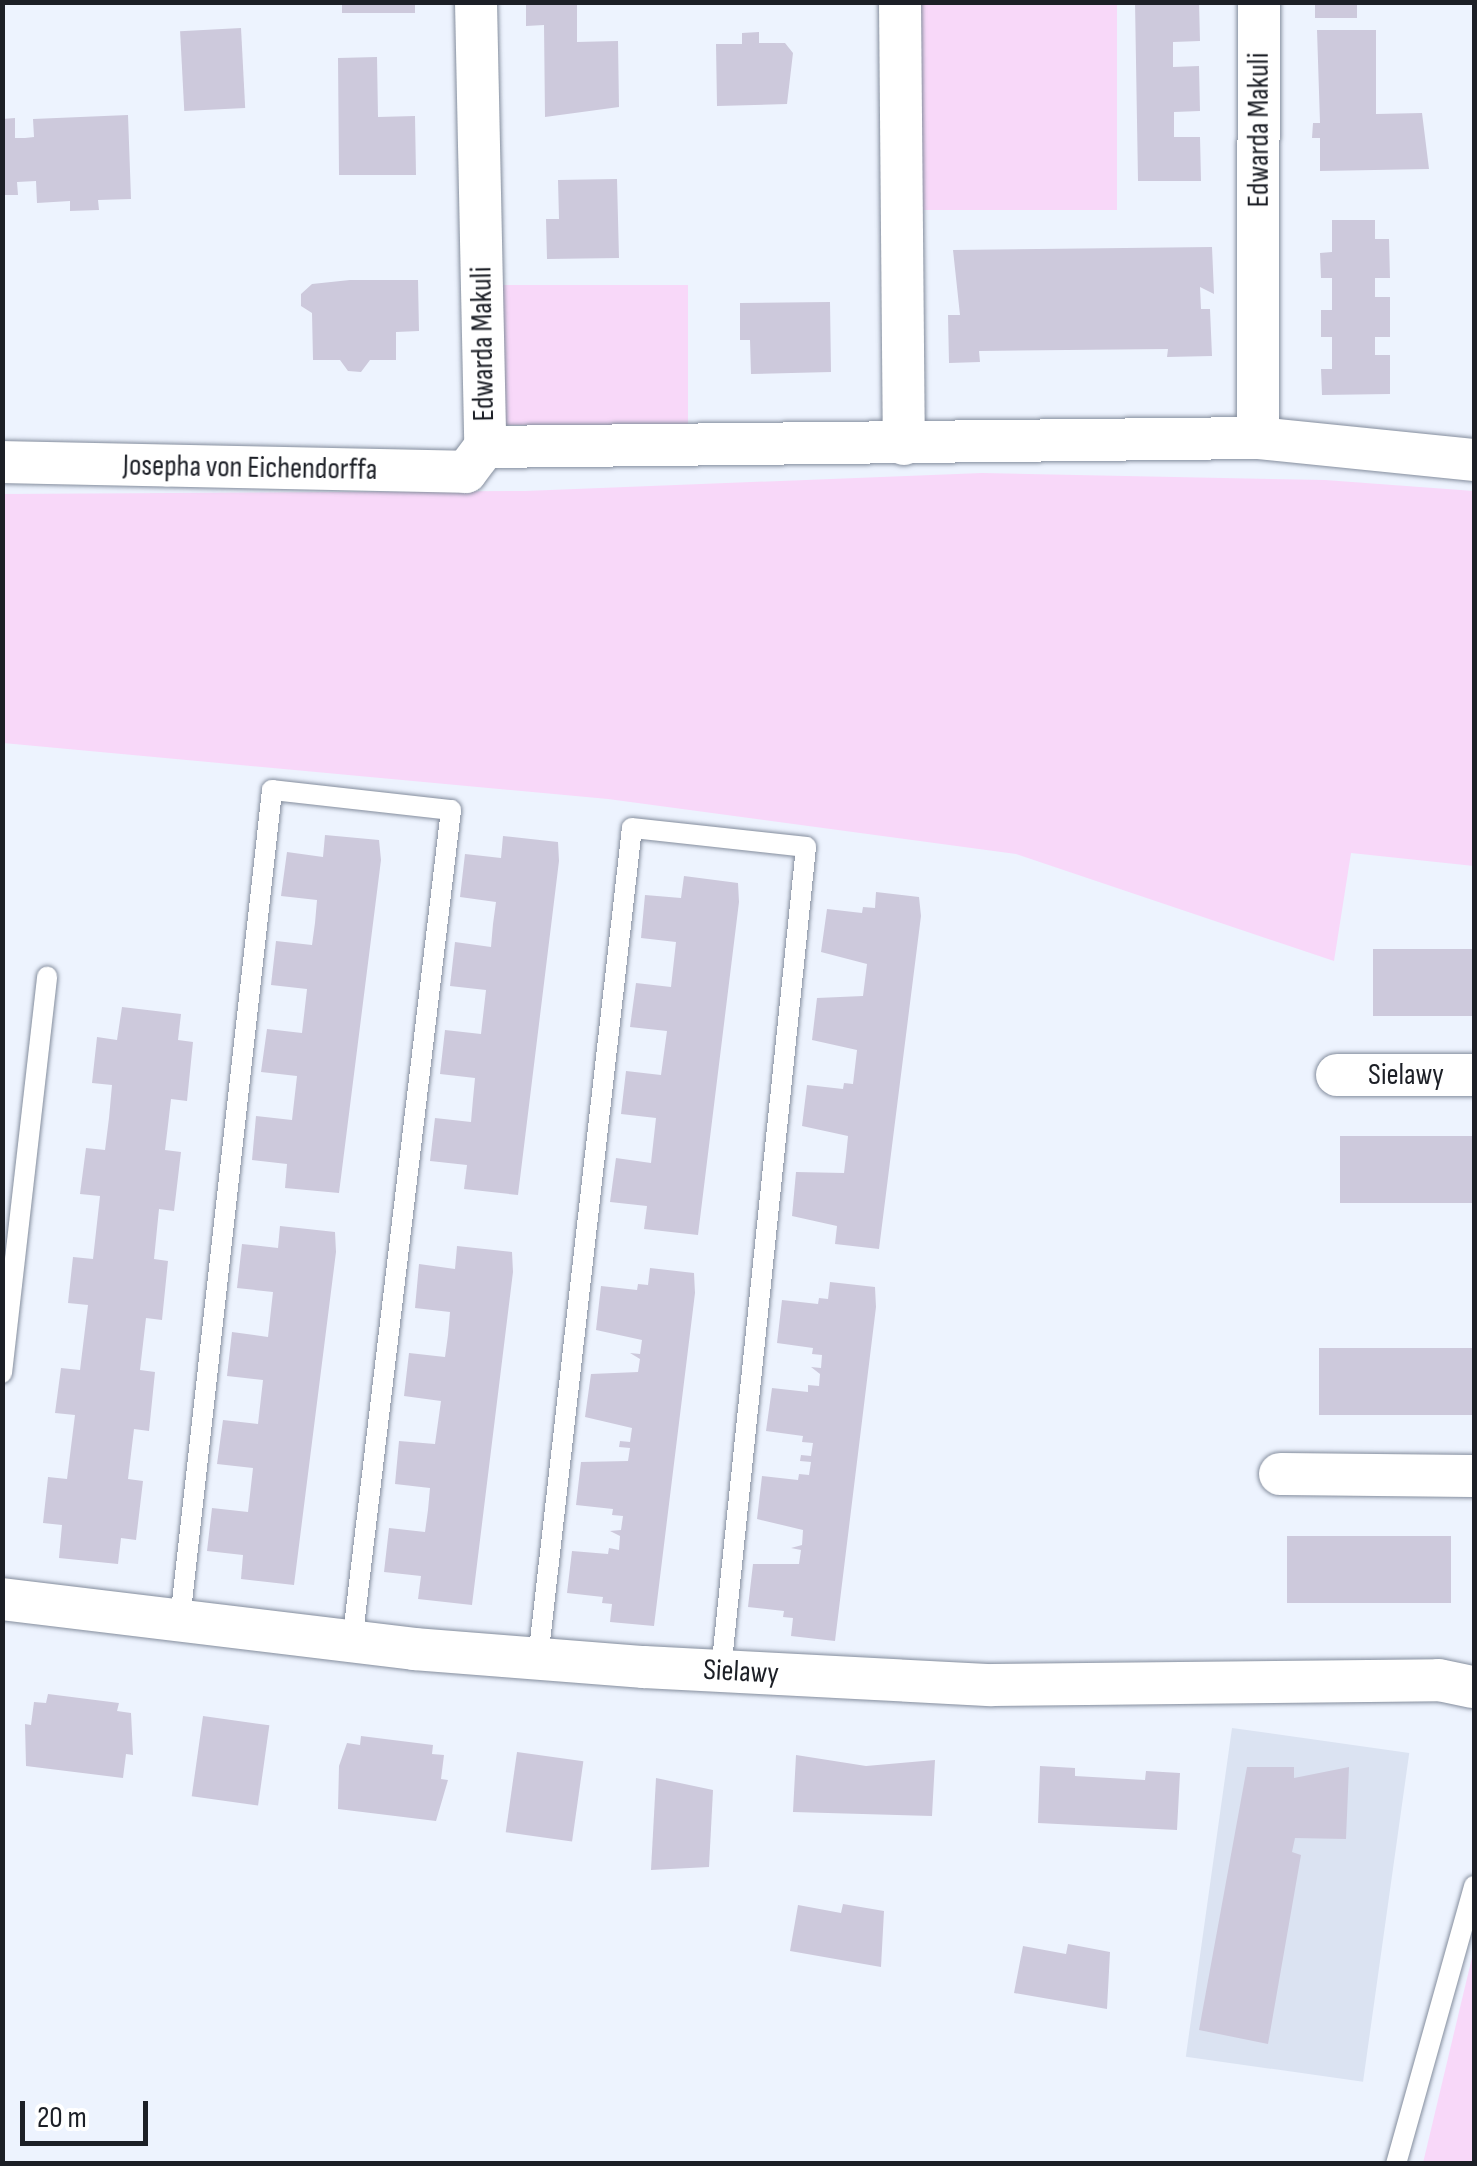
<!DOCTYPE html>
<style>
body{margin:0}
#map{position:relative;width:1477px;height:2166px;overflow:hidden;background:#edf3fe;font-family:"Sofia Sans Condensed",sans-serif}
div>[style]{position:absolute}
.built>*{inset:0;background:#dbe3f2;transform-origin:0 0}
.green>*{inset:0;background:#f8d8f9;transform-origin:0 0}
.building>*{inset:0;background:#cdc9dc;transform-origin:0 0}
.roads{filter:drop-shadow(0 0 2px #848d9d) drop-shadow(0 0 2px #848d9d)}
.lane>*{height:20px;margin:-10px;padding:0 10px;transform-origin:10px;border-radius:10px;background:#fff}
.street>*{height:42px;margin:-21px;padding:0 21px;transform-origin:21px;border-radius:21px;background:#fff}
span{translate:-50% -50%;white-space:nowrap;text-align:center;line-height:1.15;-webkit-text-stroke:10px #fff;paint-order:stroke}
.street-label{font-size:30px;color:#1c1f26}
.frame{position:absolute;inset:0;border:5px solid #1c1f26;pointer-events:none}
.scale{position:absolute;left:20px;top:2101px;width:128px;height:45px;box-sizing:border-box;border:5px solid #1c1f26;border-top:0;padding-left:12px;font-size:30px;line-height:35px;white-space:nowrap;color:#1c1f26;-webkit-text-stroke:8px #fff;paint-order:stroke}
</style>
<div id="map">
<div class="built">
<i style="left:1232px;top:1728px;width:179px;height:332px;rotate:8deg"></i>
</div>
<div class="green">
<i style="left:918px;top:3px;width:199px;height:207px"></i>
<i style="left:495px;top:285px;width:193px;height:140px"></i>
<i style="clip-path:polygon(982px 473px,1325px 480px,1474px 491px,1474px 866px,1351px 853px,1334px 961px,1016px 854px,608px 799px,3px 743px,2px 494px,525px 491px)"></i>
<i style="clip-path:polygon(1474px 1949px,1474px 2163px,1423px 2163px)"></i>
</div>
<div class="building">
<i style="left:342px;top:2px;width:73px;height:11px"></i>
<i style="clip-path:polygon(526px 2px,577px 2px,577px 42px,618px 41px,619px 107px,545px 117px,544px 25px,526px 26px)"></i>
<i style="clip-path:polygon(1135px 2px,1199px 2px,1200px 41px,1173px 42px,1173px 67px,1199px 66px,1200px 111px,1174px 112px,1174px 137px,1200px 137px,1201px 181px,1138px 181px)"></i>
<i style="left:1357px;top:2px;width:16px;height:42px;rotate:90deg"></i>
<i style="left:241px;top:28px;width:80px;height:61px;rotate:87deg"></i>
<i style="clip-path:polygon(1317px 30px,1376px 30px,1376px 114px,1422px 113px,1429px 169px,1320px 171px,1320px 138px,1312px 138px,1313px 123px,1320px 123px)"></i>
<i style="clip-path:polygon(759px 32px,759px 43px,785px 43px,793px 53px,787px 104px,717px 106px,716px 44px,742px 44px,742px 33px)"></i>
<i style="clip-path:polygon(377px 57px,378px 117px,415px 116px,416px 175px,339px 175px,338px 58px)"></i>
<i style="clip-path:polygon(128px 115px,131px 199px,98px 200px,99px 210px,70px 211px,70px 201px,37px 203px,36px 181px,17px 182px,18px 195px,2px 195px,2px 119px,15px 118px,15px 138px,25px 138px,34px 137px,33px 119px)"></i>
<i style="clip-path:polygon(617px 179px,619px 258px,547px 259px,546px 219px,559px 219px,558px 180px)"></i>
<i style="clip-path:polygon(1332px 220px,1375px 220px,1375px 239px,1389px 239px,1390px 278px,1375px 278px,1375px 297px,1390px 297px,1390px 337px,1375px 337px,1375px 355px,1390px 355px,1390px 394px,1322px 395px,1321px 369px,1332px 369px,1332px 337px,1321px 337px,1321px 310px,1332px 310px,1332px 278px,1321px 278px,1320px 253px,1332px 252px)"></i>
<i style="clip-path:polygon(1212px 247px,1214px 294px,1200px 287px,1201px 309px,1210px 309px,1212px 356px,1167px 357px,1168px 349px,979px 351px,980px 362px,949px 363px,948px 315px,960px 315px,953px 250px)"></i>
<i style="clip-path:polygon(350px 280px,418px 280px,419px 331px,396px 332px,396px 360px,370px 360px,361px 372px,348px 371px,340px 360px,313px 360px,312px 313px,301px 306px,301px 294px,312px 284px)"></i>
<i style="clip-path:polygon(830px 302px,831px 372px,751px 374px,750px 340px,740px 340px,740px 303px)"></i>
<i style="clip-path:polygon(325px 835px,379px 840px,381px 860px,339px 1193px,285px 1188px,287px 1164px,252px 1160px,256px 1116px,292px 1120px,297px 1076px,261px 1072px,267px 1029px,302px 1033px,307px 989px,271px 985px,276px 941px,312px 945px,315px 923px,317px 900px,281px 896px,287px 852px,323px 857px)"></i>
<i style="clip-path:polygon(503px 836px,558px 842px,559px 861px,518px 1195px,464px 1189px,467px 1165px,430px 1161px,435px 1118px,471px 1122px,473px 1099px,475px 1078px,440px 1074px,445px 1030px,481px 1034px,486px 990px,450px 986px,455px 942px,491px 947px,493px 924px,496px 902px,460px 897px,465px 854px,501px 858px)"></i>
<i style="clip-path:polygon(684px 876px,738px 883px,739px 902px,698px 1235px,644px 1229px,647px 1206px,610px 1202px,616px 1158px,651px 1163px,656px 1118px,621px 1114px,626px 1071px,661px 1075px,667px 1031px,630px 1027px,636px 983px,671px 987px,676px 942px,641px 938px,645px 895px,681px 898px)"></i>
<i style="clip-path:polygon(876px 892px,919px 897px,921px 916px,879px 1249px,835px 1244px,837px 1226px,792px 1216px,796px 1172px,844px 1173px,846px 1156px,848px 1136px,802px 1126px,807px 1085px,843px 1089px,844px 1083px,853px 1084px,857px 1050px,812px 1040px,817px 998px,863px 996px,867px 964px,821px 952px,827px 909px,862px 913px,863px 907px,875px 908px)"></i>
<i style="left:1373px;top:949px;width:101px;height:67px"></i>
<i style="clip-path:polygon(122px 1007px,181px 1014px,178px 1040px,193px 1042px,187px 1101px,171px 1099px,168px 1125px,165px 1150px,181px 1152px,174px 1211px,159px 1209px,154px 1259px,168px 1261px,162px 1320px,146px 1318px,140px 1370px,155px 1372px,149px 1431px,134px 1429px,128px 1479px,143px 1481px,136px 1540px,121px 1538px,118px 1564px,59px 1558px,62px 1525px,43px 1523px,48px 1477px,67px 1479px,75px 1415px,55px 1413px,61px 1368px,80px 1370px,88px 1305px,68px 1303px,73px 1257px,93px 1259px,100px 1196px,80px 1194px,86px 1148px,105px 1150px,109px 1118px,112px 1085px,92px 1083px,97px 1037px,117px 1040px)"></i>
<i style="left:1474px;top:1136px;width:67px;height:134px;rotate:90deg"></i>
<i style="clip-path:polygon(280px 1226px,335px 1232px,336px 1252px,294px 1585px,241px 1579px,243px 1555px,207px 1551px,212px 1508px,248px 1512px,253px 1468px,217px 1464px,223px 1420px,258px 1424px,263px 1380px,227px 1376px,232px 1332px,268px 1337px,273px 1292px,237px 1288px,242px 1244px,278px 1248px)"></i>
<i style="clip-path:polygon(457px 1246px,512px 1252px,513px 1272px,472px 1605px,418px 1599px,421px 1576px,384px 1572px,389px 1528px,425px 1532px,428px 1510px,430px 1488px,395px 1484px,399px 1441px,435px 1444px,441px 1401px,404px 1396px,409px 1353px,445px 1357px,448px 1335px,450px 1312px,415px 1308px,419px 1264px,455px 1269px)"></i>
<i style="clip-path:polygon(650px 1268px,694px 1273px,695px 1293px,654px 1626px,610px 1622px,612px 1604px,602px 1603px,603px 1597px,567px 1593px,572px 1551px,608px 1554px,609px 1548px,619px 1550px,620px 1536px,610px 1531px,621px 1530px,623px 1516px,612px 1515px,613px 1509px,576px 1505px,581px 1462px,628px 1461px,630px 1448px,619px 1447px,620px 1441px,630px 1442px,632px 1428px,585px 1417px,591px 1374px,638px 1372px,640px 1359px,630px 1353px,640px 1354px,642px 1340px,596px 1330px,601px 1286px,637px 1290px,638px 1284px,648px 1285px)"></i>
<i style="clip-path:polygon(830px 1282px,875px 1287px,876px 1307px,835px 1641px,791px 1636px,793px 1618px,783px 1617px,784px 1611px,748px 1607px,753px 1564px,799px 1564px,801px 1550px,791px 1548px,802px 1545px,803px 1530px,757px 1519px,762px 1476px,798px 1480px,799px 1474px,809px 1475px,811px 1462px,800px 1461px,801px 1455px,811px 1456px,813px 1443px,802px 1442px,803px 1436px,766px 1431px,772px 1388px,808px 1392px,808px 1385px,819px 1386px,820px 1374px,811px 1367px,821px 1368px,822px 1355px,812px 1354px,813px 1348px,777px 1343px,782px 1300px,818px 1304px,819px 1298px,828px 1299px)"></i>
<i style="left:1474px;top:1348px;width:67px;height:155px;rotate:90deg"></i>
<i style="left:1451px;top:1536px;width:67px;height:164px;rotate:90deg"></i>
<i style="clip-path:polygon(48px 1694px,119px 1703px,117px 1711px,131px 1713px,133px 1755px,126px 1754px,123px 1778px,26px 1766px,25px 1724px,31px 1725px,34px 1702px,46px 1703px)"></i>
<i style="left:203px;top:1716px;width:67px;height:81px;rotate:8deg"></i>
<i style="clip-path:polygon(361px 1736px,433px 1745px,432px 1754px,444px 1755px,441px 1779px,448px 1780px,436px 1821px,338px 1809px,339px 1766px,347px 1743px,360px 1745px)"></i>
<i style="left:517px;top:1752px;width:67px;height:81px;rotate:8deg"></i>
<i style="clip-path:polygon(796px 1755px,866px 1766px,935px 1760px,932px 1816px,793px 1812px)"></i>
<i style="clip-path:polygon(1040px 1766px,1075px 1768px,1075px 1776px,1145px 1780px,1146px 1771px,1180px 1773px,1177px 1830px,1038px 1823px)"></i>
<i style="clip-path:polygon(1247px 1767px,1294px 1767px,1294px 1778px,1349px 1767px,1346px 1839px,1295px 1838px,1292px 1852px,1301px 1855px,1268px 2044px,1199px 2030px)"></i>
<i style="clip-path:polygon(656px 1778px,713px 1790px,709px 1867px,651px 1870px)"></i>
<i style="clip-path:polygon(843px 1904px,884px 1911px,881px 1967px,790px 1951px,798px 1905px,841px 1913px)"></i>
<i style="clip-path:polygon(1068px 1944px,1110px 1952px,1107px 2009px,1014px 1993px,1023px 1946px,1066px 1954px)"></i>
</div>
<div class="roads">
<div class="lane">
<i style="left:2px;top:1373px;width:399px;rotate:-83.5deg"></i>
<i style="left:180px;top:1620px;width:835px;rotate:-83.67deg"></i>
<i style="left:272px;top:790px;width:180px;rotate:6.4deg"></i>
<i style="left:451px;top:810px;width:839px;rotate:96.78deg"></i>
<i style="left:538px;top:1659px;width:836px;rotate:-83.55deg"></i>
<i style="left:632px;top:828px;width:175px;rotate:6.2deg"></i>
<i style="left:806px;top:847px;width:828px;rotate:95.89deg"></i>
<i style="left:1396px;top:2164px;width:289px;rotate:-74.3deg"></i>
</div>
<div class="street">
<i style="left:476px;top:2px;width:445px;rotate:88.8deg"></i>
<i style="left:900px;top:2px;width:442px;rotate:89.5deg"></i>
<i style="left:1258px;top:438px;width:436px;rotate:-89.9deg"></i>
<i style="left:485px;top:447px;width:773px;rotate:-0.67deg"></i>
<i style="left:1258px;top:438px;width:217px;rotate:5.8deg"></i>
<i style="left:2px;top:462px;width:464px;rotate:1.2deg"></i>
<i style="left:466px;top:472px;width:31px;rotate:-53deg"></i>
<i style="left:1337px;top:1075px;width:137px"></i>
<i style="left:1280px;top:1474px;width:194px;rotate:0.6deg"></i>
<i style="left:2px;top:1599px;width:415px;rotate:6.9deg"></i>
<i style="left:414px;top:1649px;width:231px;rotate:4.5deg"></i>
<i style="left:644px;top:1667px;width:348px;rotate:3deg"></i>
<i style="left:992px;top:1685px;width:447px;rotate:-0.6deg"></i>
<i style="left:1439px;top:1680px;width:34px;rotate:12deg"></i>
</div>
</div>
<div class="street-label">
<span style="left:1259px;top:130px;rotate:-90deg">Edwarda Makuli</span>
<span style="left:483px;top:344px;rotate:-91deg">Edwarda Makuli</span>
<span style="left:250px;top:468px;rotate:1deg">Josepha von Eichendorffa</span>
<span style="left:1406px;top:1075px">Sielawy</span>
<span style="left:741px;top:1672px;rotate:3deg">Sielawy</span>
</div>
<div class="frame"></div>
<div class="scale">20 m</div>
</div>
